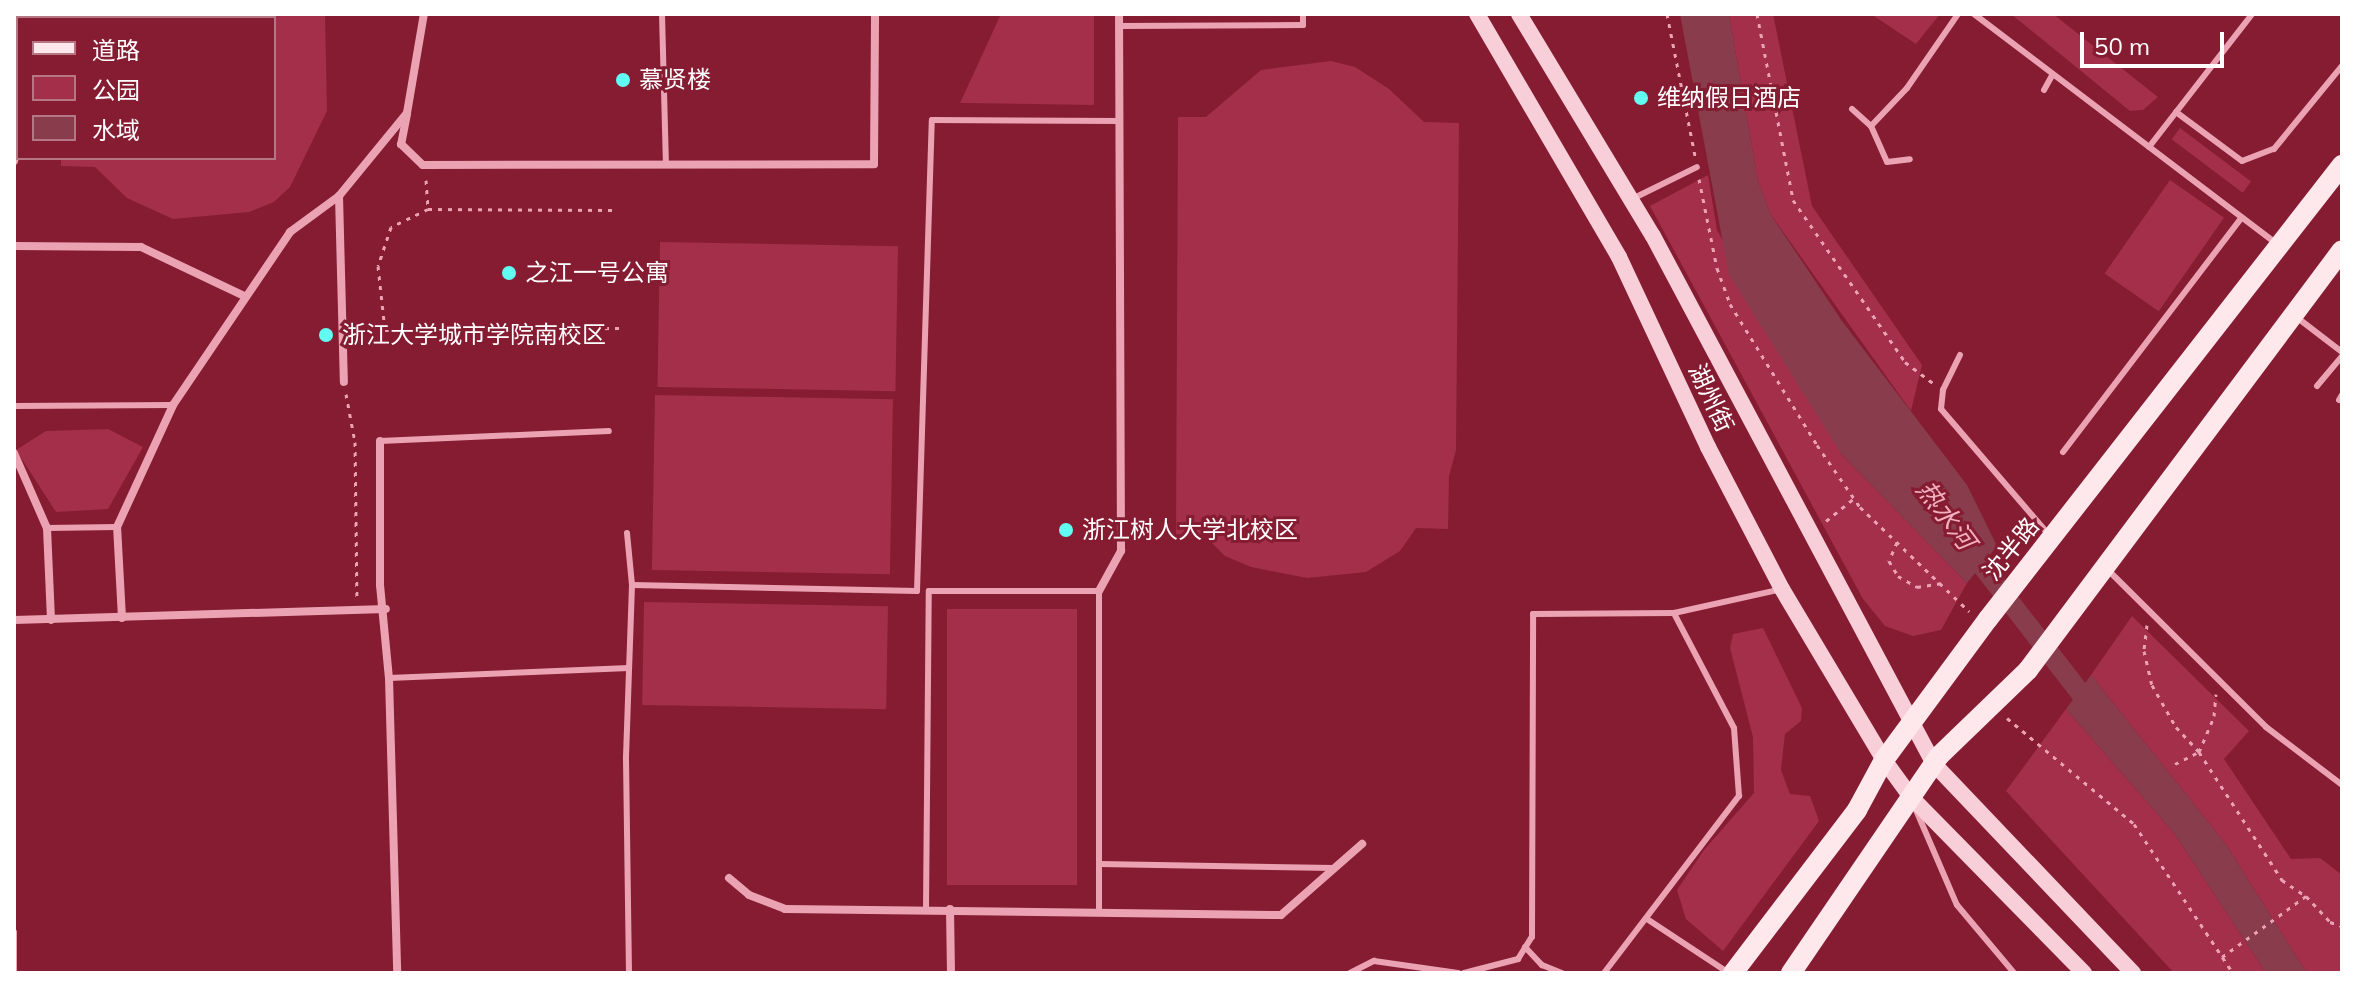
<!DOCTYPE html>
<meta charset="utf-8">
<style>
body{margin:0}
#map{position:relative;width:2356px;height:987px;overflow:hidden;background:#851c32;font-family:Mulish,"Noto Sans SC",sans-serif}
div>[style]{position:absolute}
.green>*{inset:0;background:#a32f4a;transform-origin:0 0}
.water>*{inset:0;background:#893c4c}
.canal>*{height:20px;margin:-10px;padding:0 10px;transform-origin:10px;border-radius:10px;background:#893c4c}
.path>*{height:3px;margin-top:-1.5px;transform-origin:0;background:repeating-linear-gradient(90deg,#eba3b4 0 4px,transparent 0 10px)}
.lane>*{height:6px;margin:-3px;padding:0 3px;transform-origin:3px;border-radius:3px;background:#eba3b4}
.street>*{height:8px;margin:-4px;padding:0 4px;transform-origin:4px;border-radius:4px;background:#eba3b4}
.secondary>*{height:16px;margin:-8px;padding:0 8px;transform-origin:8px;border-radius:8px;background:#f8cfd8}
.primary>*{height:20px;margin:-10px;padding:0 10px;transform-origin:10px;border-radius:10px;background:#fee8ec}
.dots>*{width:22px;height:22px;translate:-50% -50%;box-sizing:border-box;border:4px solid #851c32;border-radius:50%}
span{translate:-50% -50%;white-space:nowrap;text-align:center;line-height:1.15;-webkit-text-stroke:6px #851c32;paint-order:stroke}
.poi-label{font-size:24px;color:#fff}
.left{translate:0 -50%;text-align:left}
.street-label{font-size:24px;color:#fff}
.water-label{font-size:26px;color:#f2afbf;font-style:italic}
.frame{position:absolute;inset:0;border:16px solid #fff;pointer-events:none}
.legend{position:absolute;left:16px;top:16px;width:260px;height:144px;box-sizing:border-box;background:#851c32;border:2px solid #b67784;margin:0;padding:10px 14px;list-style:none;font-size:24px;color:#fff}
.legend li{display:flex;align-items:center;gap:16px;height:40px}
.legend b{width:40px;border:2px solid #b67784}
.scale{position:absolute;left:2080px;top:32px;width:144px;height:36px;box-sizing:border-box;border:4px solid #fff;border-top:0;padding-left:10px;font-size:24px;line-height:28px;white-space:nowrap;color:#fff;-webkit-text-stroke:6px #851c32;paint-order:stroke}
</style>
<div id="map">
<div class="green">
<i style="clip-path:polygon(64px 14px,325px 14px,327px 111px,290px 187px,274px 202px,249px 212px,173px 219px,127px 198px,95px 167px,61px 166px,61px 158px,274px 158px,274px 18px,63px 18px)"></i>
<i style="clip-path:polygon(1001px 14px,1094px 14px,1094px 105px,960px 103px)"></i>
<i style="clip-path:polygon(1729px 14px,1773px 14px,1812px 206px,1922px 365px,1911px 411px,1771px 215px,1758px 181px)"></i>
<i style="clip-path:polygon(1871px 14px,1940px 14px,1916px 44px)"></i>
<i style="clip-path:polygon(2011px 14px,2053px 14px,2158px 97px,2143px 110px,2130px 111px)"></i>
<i style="clip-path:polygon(1331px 61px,1355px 67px,1389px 89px,1424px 122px,1459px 123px,1456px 450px,1449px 476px,1448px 529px,1416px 528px,1400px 551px,1366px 572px,1307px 578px,1251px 567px,1225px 556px,1206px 537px,1176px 534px,1178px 117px,1206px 117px,1261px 70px)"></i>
<i style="left:2180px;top:128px;width:89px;height:14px;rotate:37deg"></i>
<i style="clip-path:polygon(1708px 175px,1717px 230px,1842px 455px,1967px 583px,1941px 630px,1913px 636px,1885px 626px,1863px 599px,1650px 206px)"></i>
<i style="left:2170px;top:180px;width:66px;height:114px;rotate:35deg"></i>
<i style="left:660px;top:242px;width:238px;height:145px;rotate:1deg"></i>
<i style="left:655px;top:395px;width:238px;height:175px;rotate:1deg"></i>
<i style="clip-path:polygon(108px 429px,143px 447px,108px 509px,56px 512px,16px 450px,46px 431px)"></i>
<i style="left:644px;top:602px;width:244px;height:103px;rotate:1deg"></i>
<i style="left:947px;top:609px;width:130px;height:276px"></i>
<i style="clip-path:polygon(2132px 616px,2249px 731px,2224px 759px,2291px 859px,2320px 858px,2342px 875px,2342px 973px,2307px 973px,2225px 843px,2091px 675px)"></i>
<i style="clip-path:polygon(1763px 628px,1802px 708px,1801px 721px,1785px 734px,1781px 770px,1790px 794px,1810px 796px,1819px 821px,1723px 951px,1686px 919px,1677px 890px,1704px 850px,1754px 793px,1753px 737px,1730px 648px,1733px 634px)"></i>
<i style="clip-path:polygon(2066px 709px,2174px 833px,2266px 973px,2174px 973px,2006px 791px)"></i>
</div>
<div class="water">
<i style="clip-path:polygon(1680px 14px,1729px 14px,1758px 181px,1771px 215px,1842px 321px,1967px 485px,1997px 546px,1967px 583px,1842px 455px,1729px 275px)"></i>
<i style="clip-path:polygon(2091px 675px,2225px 843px,2307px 973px,2266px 973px,2174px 833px,2066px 709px)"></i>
</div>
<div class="canal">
<i style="left:1966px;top:545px;width:212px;rotate:52.3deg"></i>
</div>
<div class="path">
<i style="left:1667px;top:14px;width:145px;rotate:78.8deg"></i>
<i style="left:1757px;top:14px;width:189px;rotate:79deg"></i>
<i style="left:1793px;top:200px;width:197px;rotate:55.3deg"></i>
<i style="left:1905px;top:362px;width:35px;rotate:37deg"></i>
<i style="left:1699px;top:179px;width:91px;rotate:78.6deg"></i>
<i style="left:1717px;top:268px;width:38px;rotate:70deg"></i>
<i style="left:1730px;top:304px;width:166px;rotate:58.3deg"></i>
<i style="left:1817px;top:445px;width:75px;rotate:55.3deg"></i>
<i style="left:1860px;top:507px;width:151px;rotate:43.7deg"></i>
<i style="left:426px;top:180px;width:29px;rotate:86deg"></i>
<i style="left:428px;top:209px;width:185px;rotate:0.3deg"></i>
<i style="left:428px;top:209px;width:41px;rotate:154.1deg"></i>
<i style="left:391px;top:227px;width:41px;rotate:108.4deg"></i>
<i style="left:378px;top:266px;width:64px;rotate:83.8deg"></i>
<i style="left:385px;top:330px;width:234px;rotate:-0.5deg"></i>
<i style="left:346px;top:394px;width:49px;rotate:79.4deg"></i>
<i style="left:355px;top:442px;width:155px;rotate:89.3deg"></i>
<i style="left:1826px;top:521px;width:36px;rotate:-39deg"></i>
<i style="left:1897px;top:542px;width:21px;rotate:113deg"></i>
<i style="left:1889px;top:561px;width:17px;rotate:59deg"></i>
<i style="left:1898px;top:576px;width:22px;rotate:30deg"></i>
<i style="left:1917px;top:587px;width:24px;rotate:-9deg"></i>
<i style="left:2147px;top:625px;width:26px;rotate:97deg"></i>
<i style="left:2144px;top:651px;width:35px;rotate:77deg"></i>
<i style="left:2152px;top:685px;width:48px;rotate:60.3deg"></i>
<i style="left:2176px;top:727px;width:34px;rotate:47deg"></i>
<i style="left:2199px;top:752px;width:153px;rotate:57deg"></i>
<i style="left:2282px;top:880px;width:29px;rotate:34deg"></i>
<i style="left:2306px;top:896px;width:35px;rotate:47deg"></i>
<i style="left:2330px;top:922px;width:13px;rotate:18deg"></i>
<i style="left:2007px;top:718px;width:165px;rotate:39.8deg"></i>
<i style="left:2134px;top:824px;width:179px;rotate:56.4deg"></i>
<i style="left:2175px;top:764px;width:27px;rotate:-27deg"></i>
<i style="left:2199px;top:752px;width:39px;rotate:-67deg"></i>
<i style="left:2214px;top:716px;width:22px;rotate:-85deg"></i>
<i style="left:2222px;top:957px;width:104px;rotate:-36deg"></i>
</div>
<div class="lane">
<i style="left:662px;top:14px;width:148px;rotate:88.5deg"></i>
<i style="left:1974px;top:14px;width:380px;rotate:37.2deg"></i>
<i style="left:1119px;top:26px;width:184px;rotate:-0.3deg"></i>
<i style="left:1303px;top:25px;width:11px;rotate:-90deg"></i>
<i style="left:2044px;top:90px;width:18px;rotate:-61deg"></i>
<i style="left:1852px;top:109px;width:25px;rotate:42deg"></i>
<i style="left:1871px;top:126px;width:39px;rotate:66deg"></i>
<i style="left:1887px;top:162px;width:23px;rotate:-7deg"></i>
<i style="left:2176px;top:112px;width:82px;rotate:36.6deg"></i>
<i style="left:2242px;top:161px;width:34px;rotate:-21deg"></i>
<i style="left:2274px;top:149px;width:107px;rotate:-50.7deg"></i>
<i style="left:1871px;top:126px;width:52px;rotate:-46.5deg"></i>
<i style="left:1907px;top:88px;width:90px;rotate:-55.4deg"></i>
<i style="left:2149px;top:147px;width:168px;rotate:-52.2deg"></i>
<i style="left:1634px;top:198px;width:70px;rotate:-26.2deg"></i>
<i style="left:2295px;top:316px;width:59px;rotate:37.5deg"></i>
<i style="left:1960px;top:355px;width:39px;rotate:116deg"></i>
<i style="left:1943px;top:390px;width:19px;rotate:96deg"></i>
<i style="left:1941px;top:409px;width:166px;rotate:49.4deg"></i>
<i style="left:2317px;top:386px;width:39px;rotate:-50deg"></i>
<i style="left:2339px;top:400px;width:6px;rotate:-59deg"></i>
<i style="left:14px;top:406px;width:159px;rotate:-0.4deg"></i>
<i style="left:380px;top:441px;width:229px;rotate:-2.5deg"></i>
<i style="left:2063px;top:452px;width:295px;rotate:-52.7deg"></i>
<i style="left:47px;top:528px;width:70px;rotate:-0.8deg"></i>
<i style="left:627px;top:533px;width:52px;rotate:84.5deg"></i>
<i style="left:632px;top:585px;width:174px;rotate:92deg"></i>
<i style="left:626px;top:759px;width:214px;rotate:89.2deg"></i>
<i style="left:2108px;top:570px;width:223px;rotate:44.8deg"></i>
<i style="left:2266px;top:727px;width:96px;rotate:37.3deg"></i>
<i style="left:632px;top:585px;width:285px;rotate:1.2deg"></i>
<i style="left:917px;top:591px;width:471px;rotate:-88.2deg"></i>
<i style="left:932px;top:120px;width:188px;rotate:0.3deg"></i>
<i style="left:389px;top:678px;width:240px;rotate:-2.4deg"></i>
<i style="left:1916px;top:810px;width:103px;rotate:66.7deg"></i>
<i style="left:1957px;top:905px;width:89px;rotate:50deg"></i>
<i style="left:1099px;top:864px;width:235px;rotate:1deg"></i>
<i style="left:926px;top:909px;width:318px;rotate:-89.5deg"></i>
<i style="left:929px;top:591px;width:170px"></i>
<i style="left:1099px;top:591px;width:320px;rotate:90deg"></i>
<i style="left:1647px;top:919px;width:98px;rotate:33.4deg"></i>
<i style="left:14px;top:932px;width:41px;rotate:90deg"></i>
<i style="left:1525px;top:947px;width:25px;rotate:47deg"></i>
<i style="left:1542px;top:965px;width:22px;rotate:22deg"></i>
<i style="left:1350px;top:973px;width:27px;rotate:-27deg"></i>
<i style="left:1374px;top:961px;width:85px;rotate:8.1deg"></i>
<i style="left:1464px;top:973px;width:56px;rotate:-14.5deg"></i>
<i style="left:1518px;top:959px;width:26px;rotate:-58deg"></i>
<i style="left:1532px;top:937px;width:323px;rotate:-89.8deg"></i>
<i style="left:1533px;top:614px;width:141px;rotate:-0.4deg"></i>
<i style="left:1674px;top:613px;width:111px;rotate:-12.5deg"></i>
<i style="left:1604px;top:973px;width:223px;rotate:-52.7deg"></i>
<i style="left:1739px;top:796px;width:68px;rotate:-94.2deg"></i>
<i style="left:1734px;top:728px;width:130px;rotate:-117.6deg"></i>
</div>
<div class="street">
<i style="left:19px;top:18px;width:4px;rotate:-90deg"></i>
<i style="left:14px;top:100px;width:4px"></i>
<i style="left:407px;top:114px;width:31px;rotate:101deg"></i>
<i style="left:401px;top:144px;width:30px;rotate:44deg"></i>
<i style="left:423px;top:165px;width:451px;rotate:-0.1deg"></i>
<i style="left:874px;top:164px;width:150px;rotate:-89.6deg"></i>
<i style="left:14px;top:161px;width:17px;rotate:-77deg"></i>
<i style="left:339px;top:196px;width:186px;rotate:88.5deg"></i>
<i style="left:14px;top:246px;width:127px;rotate:0.5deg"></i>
<i style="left:141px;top:247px;width:114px;rotate:25.4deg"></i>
<i style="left:380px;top:441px;width:144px;rotate:90deg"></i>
<i style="left:380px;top:585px;width:93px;rotate:84.5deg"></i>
<i style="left:389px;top:678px;width:295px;rotate:88.4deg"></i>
<i style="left:14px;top:453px;width:82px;rotate:66.3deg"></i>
<i style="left:47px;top:528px;width:92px;rotate:87.5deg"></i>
<i style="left:1099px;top:591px;width:46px;rotate:-61.2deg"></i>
<i style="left:1121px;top:551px;width:537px;rotate:-90.21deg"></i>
<i style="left:122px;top:618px;width:91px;rotate:-93.1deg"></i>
<i style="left:117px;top:527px;width:134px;rotate:-65.3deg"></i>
<i style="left:173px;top:405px;width:209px;rotate:-55.9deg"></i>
<i style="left:290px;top:232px;width:61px;rotate:-36.3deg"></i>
<i style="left:339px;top:196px;width:107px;rotate:-50.7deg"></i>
<i style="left:407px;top:113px;width:100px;rotate:-80.3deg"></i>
<i style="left:14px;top:620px;width:372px;rotate:-1.7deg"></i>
<i style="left:729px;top:878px;width:26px;rotate:40deg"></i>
<i style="left:749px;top:895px;width:39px;rotate:21deg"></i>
<i style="left:785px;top:909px;width:496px;rotate:0.7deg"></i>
<i style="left:1281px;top:915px;width:108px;rotate:-41.2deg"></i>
<i style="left:950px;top:909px;width:64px;rotate:89.1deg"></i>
</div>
<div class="secondary">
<i style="left:1477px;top:14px;width:281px;rotate:59.7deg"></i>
<i style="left:1619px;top:257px;width:210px;rotate:64.9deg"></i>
<i style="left:1708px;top:447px;width:160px;rotate:62.5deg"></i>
<i style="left:1782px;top:589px;width:199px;rotate:59.2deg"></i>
<i style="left:1884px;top:760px;width:46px;rotate:53.9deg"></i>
<i style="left:1911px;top:797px;width:247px;rotate:45.5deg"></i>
<i style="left:1519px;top:14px;width:259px;rotate:58.9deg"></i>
<i style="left:1653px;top:236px;width:598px;rotate:61.98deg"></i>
<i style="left:1934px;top:764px;width:289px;rotate:46.4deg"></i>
</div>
<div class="primary">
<i style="left:1733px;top:973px;width:205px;rotate:-52.7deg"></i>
<i style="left:1857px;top:810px;width:57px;rotate:-61.6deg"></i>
<i style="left:1884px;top:760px;width:175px;rotate:-53.6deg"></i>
<i style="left:1988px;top:619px;width:576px;rotate:-52.06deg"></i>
<i style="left:1791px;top:973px;width:263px;rotate:-55.7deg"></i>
<i style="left:1939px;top:756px;width:124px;rotate:-44deg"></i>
<i style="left:2028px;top:670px;width:524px;rotate:-53.22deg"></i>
</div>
<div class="dots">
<i style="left:623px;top:80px;background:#61fcf2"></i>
<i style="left:1641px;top:98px;background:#61fcf2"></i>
<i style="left:509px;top:273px;background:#61fcf2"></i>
<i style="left:326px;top:335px;background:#61fcf2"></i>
<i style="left:1066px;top:530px;background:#61fcf2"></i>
</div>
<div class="poi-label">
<span class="left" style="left:639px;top:80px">慕贤楼</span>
<span class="left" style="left:1657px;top:98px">维纳假日酒店</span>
<span class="left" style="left:525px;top:273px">之江一号公寓</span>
<span class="left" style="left:342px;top:335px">浙江大学城市学院南校区</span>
<span class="left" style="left:1082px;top:530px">浙江树人大学北校区</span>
</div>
<div class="street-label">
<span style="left:1711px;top:398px;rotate:65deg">湖州街</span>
<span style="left:2011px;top:549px;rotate:-51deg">沈半路</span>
</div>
<div class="water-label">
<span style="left:1946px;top:515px;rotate:53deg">热水河</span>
</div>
<div class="frame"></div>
<ul class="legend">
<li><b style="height:10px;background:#fee8ec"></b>道路</li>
<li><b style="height:22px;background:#a32f4a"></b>公园</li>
<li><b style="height:22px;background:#893c4c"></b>水域</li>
</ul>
<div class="scale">50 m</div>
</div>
